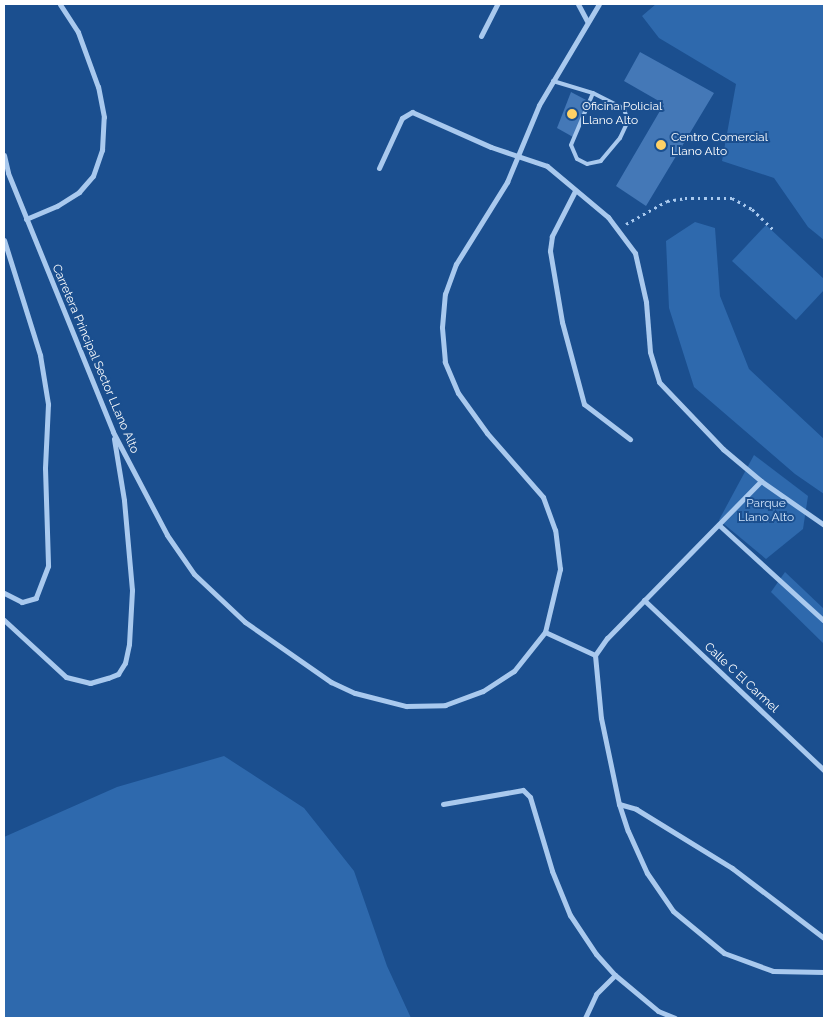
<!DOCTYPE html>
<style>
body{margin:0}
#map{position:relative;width:828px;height:1022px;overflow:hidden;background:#1b4f8f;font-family:Raleway,sans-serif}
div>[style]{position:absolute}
.green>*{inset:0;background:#2e69ad}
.building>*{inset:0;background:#4478b7}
.path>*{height:3px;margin-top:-1.5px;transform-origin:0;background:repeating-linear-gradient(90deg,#a9c9ee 0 2.5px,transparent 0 6.5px)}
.lane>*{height:4px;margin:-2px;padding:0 2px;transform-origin:2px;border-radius:2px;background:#a9c9ee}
.street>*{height:5px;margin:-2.5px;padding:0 2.5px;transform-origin:2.5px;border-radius:2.5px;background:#a9c9ee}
.dots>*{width:14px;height:14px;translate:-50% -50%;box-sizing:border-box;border:2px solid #1b4f8f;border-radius:50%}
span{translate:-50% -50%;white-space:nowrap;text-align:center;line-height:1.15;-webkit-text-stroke:4px #1b4f8f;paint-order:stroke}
.poi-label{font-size:12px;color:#fff}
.left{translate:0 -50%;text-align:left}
.street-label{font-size:12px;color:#fff}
.park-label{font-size:12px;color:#cfe3fa}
.frame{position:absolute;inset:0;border:5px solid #fff;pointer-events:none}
</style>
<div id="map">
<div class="green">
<i style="clip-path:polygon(656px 4px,824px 4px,824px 240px,808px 227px,774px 178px,722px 161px,736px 84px,659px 38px,642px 16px)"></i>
<i style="clip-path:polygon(695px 222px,715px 228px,720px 296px,749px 369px,824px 439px,824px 494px,795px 474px,694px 387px,669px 308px,666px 241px)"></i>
<i style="clip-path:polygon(766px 225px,824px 279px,824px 290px,796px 320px,732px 261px)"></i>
<i style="clip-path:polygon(754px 455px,808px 496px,803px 529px,766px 559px,719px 520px)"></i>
<i style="clip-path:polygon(785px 572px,824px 609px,824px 644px,771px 592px)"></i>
<i style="clip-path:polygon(224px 756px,304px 808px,354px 871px,387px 966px,411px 1018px,4px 1018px,4px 837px,117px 787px)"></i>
</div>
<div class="building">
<i style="clip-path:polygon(640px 52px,714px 93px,646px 206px,616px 186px,664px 104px,624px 81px)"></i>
<i style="clip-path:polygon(571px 92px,588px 101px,573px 137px,557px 128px)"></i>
</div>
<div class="path">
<i style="left:626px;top:224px;width:47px;rotate:-29.3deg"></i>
<i style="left:667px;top:201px;width:18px;rotate:-9deg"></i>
<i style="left:685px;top:198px;width:47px"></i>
<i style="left:732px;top:198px;width:23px;rotate:29deg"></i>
<i style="left:752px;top:209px;width:30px;rotate:44deg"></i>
</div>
<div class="lane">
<i style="left:553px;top:81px;width:42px;rotate:16.7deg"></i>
<i style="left:593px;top:93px;width:35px;rotate:27deg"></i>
<i style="left:624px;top:109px;width:13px;rotate:72deg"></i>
<i style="left:628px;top:121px;width:19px;rotate:115deg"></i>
<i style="left:620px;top:138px;width:30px;rotate:130deg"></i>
<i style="left:601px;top:161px;width:14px;rotate:168deg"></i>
<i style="left:587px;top:164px;width:11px;rotate:-153deg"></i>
<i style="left:577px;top:159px;width:15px;rotate:-113deg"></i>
<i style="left:571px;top:145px;width:56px;rotate:-67.1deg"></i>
</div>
<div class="street">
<i style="left:578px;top:4px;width:19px;rotate:62deg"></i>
<i style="left:481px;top:36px;width:36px;rotate:-63deg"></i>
<i style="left:4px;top:155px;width:18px;rotate:77deg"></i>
<i style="left:8px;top:173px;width:279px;rotate:67.9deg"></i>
<i style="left:113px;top:432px;width:116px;rotate:62.3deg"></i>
<i style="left:167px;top:535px;width:47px;rotate:55.3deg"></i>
<i style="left:194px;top:574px;width:70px;rotate:43.3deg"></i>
<i style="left:245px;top:622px;width:105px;rotate:34.9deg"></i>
<i style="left:331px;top:682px;width:26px;rotate:25deg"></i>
<i style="left:355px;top:693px;width:53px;rotate:14.3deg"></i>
<i style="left:406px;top:706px;width:39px;rotate:-1deg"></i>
<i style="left:445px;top:705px;width:40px;rotate:-20.2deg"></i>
<i style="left:483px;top:691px;width:37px;rotate:-33deg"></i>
<i style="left:514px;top:671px;width:50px;rotate:-51.5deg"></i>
<i style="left:545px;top:632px;width:65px;rotate:-76.6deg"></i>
<i style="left:560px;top:569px;width:39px;rotate:-97deg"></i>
<i style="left:555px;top:530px;width:35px;rotate:-110deg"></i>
<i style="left:543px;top:497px;width:85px;rotate:-131.2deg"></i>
<i style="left:487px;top:433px;width:49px;rotate:-125.9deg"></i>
<i style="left:458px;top:393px;width:34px;rotate:-113deg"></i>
<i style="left:445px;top:362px;width:35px;rotate:-95deg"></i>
<i style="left:442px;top:327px;width:33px;rotate:-85deg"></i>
<i style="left:445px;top:294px;width:32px;rotate:-70deg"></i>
<i style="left:456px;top:264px;width:97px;rotate:-58.1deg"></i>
<i style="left:507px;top:182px;width:83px;rotate:-67.4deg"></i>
<i style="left:539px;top:105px;width:117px;rotate:-59.3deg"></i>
<i style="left:379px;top:168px;width:55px;rotate:-65.3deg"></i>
<i style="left:402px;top:118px;width:12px;rotate:-31deg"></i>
<i style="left:412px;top:112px;width:86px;rotate:23.9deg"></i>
<i style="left:491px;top:147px;width:59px;rotate:18.7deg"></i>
<i style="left:547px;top:166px;width:80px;rotate:39.9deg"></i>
<i style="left:608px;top:217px;width:45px;rotate:53.1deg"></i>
<i style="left:635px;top:253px;width:50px;rotate:77.3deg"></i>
<i style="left:646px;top:302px;width:50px;rotate:85.4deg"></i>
<i style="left:650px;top:352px;width:31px;rotate:73deg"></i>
<i style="left:659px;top:382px;width:93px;rotate:46.3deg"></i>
<i style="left:723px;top:449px;width:50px;rotate:40.1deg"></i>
<i style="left:761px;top:481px;width:77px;rotate:34.9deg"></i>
<i style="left:575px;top:191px;width:51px;rotate:117.1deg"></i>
<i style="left:552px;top:236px;width:15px;rotate:98deg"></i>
<i style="left:550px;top:251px;width:72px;rotate:80.4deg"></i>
<i style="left:562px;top:322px;width:85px;rotate:75deg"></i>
<i style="left:584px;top:404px;width:58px;rotate:37.3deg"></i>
<i style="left:26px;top:219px;width:34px;rotate:-23deg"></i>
<i style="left:57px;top:206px;width:26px;rotate:-32deg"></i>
<i style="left:79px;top:192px;width:21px;rotate:-49deg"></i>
<i style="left:93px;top:176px;width:28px;rotate:-71deg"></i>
<i style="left:102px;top:150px;width:33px;rotate:-87deg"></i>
<i style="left:104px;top:117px;width:31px;rotate:-101deg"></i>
<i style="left:98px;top:87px;width:59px;rotate:-110deg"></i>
<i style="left:78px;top:32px;width:33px;rotate:-123deg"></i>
<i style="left:4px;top:240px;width:121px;rotate:72.6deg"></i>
<i style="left:40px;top:355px;width:50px;rotate:80.7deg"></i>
<i style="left:48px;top:404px;width:64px;rotate:92.7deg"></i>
<i style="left:45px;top:468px;width:98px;rotate:88.2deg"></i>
<i style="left:48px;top:566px;width:34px;rotate:111deg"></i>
<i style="left:36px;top:598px;width:15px;rotate:164deg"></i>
<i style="left:22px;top:602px;width:20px;rotate:-153deg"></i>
<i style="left:761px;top:481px;width:220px;rotate:134.4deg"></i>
<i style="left:607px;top:638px;width:21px;rotate:125deg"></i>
<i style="left:595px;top:655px;width:63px;rotate:84.6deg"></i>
<i style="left:601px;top:718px;width:88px;rotate:78.2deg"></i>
<i style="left:619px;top:804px;width:28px;rotate:72deg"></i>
<i style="left:628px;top:831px;width:46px;rotate:65.7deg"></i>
<i style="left:647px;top:873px;width:46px;rotate:55.6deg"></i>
<i style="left:673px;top:911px;width:66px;rotate:39.5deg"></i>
<i style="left:724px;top:953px;width:52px;rotate:20.2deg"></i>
<i style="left:773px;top:971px;width:51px;rotate:1.1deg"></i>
<i style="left:719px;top:525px;width:142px;rotate:42.4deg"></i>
<i style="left:644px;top:600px;width:248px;rotate:43.4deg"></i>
<i style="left:4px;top:620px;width:84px;rotate:42.6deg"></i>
<i style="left:66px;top:677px;width:25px;rotate:14deg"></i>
<i style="left:90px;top:683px;width:19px;rotate:-16deg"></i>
<i style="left:108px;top:678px;width:11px;rotate:-22deg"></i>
<i style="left:118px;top:674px;width:13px;rotate:-58deg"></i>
<i style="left:125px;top:663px;width:19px;rotate:-78deg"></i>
<i style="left:129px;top:644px;width:54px;rotate:-86.8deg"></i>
<i style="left:132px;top:590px;width:90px;rotate:-95.1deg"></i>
<i style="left:124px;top:500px;width:62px;rotate:-99.3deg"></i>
<i style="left:545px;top:632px;width:55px;rotate:24.7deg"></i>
<i style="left:443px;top:804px;width:81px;rotate:-9.9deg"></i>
<i style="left:523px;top:790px;width:10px;rotate:45deg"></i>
<i style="left:530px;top:797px;width:77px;rotate:73.4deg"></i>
<i style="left:552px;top:871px;width:48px;rotate:67.8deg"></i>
<i style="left:570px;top:915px;width:47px;rotate:56.3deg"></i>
<i style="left:596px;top:954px;width:28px;rotate:48deg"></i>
<i style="left:615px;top:975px;width:56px;rotate:39.9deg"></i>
<i style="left:658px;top:1011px;width:18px;rotate:22deg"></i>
<i style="left:619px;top:804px;width:18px;rotate:16deg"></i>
<i style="left:636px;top:809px;width:113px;rotate:31.6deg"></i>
<i style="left:732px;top:868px;width:116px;rotate:37.3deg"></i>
<i style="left:585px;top:1018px;width:26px;rotate:-65deg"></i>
<i style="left:596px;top:994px;width:27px;rotate:-45deg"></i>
</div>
<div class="dots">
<i style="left:572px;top:114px;background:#ffd166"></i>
<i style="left:661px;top:145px;background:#ffd166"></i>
</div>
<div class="poi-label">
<span class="left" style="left:582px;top:114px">Oficina Policial<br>Llano Alto</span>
<span class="left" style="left:671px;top:145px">Centro Comercial<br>Llano Alto</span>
</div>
<div class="street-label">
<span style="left:95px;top:359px;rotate:67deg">Carretera Principal Sector LLano Alto</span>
<span style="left:741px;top:678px;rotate:43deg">Calle C El Carmel</span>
</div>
<div class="park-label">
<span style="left:766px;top:511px">Parque<br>Llano Alto</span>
</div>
<div class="frame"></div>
</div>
